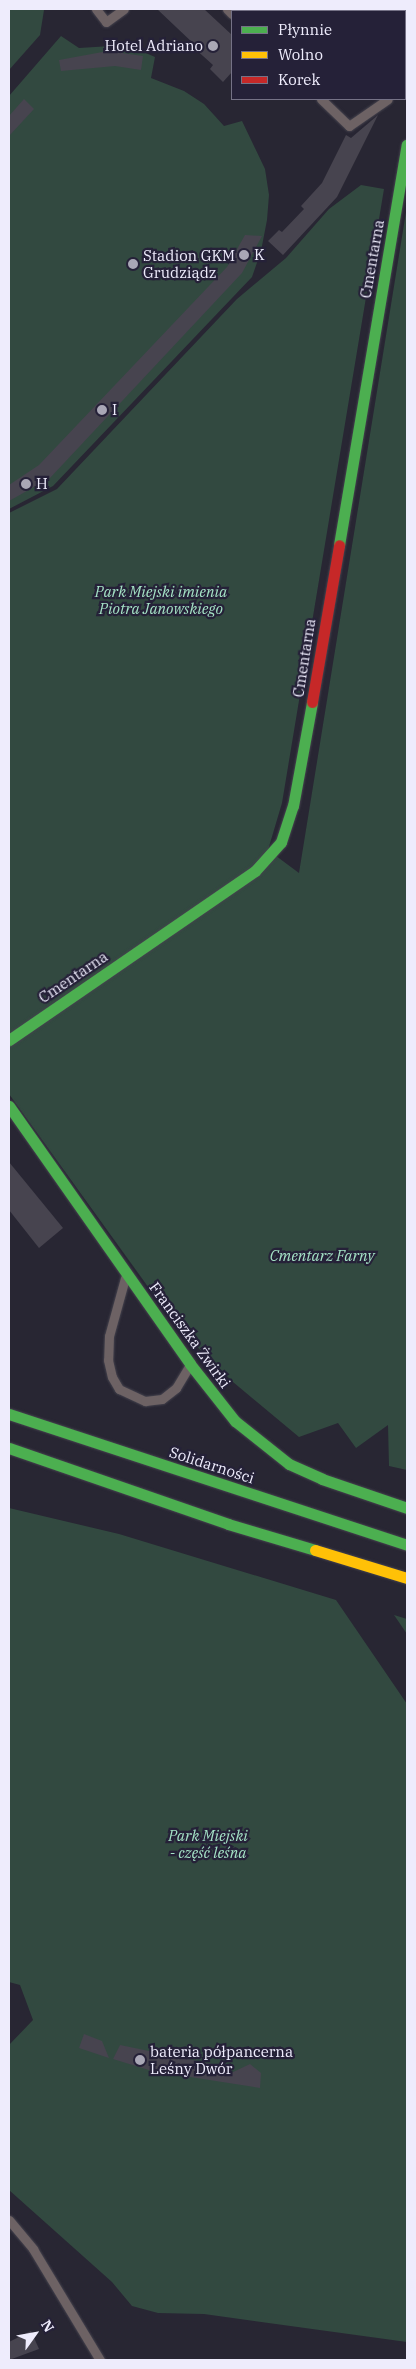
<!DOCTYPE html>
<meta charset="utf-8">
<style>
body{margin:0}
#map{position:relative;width:416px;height:2369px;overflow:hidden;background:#282633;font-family:"IBM Plex Serif",serif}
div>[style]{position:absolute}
.green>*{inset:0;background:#324940}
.building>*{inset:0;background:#47444f}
.roads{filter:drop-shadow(0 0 1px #45434e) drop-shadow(0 0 1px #45434e)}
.lane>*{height:9px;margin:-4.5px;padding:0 4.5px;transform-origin:4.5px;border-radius:4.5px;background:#6d6264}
.fast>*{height:11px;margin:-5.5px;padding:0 5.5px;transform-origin:5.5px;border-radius:5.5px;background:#4caf50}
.slow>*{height:11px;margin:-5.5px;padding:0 5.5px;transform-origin:5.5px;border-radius:5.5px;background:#ffc107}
.jam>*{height:11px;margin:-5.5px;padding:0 5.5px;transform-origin:5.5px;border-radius:5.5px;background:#c62828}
.dots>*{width:14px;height:14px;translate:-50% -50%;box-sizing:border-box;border:2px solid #252138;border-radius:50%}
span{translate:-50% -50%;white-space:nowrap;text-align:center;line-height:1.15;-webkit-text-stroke:4.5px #252138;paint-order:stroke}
.poi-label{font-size:15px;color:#eeecfc}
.right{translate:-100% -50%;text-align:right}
.left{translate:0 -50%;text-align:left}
.street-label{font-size:15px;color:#eeecfc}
.park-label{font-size:15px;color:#a5e3c6;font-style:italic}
.frame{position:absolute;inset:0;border:10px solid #eeecfc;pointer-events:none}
.legend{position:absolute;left:231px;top:10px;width:175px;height:90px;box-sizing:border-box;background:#252138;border:1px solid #757286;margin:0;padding:6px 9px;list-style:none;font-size:15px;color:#eeecfc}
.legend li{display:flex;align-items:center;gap:10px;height:25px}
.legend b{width:25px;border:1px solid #757286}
.north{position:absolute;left:10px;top:2309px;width:50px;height:50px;-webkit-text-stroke:4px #252138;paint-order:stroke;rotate:58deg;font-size:14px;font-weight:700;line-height:20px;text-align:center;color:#eeecfc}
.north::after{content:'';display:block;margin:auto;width:18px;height:22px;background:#eeecfc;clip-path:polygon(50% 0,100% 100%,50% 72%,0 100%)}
</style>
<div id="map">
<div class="green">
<i style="clip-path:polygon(9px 9px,44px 10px,40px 35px,9px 70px)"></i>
<i style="clip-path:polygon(262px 9px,405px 9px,265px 11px)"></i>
<i style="clip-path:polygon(61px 36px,79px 48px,127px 45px,155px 57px,151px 78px,184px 91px,204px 104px,224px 126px,242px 121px,265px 169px,269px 195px,267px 220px,261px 251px,252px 277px,53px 486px,9px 509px,9px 96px)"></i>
<i style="clip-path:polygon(361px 185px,384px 189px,282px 803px,268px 850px,299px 873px,407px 206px,407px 1470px,389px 1466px,388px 1425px,356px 1448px,338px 1423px,299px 1437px,233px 1382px,177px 1327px,9px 1094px,9px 513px,57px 489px,237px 299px,286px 258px,329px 209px)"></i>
<i style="clip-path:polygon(9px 1508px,119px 1534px,336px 1600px,407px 1704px,407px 2342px,204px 2314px,158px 2313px,132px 2306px,112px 2282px,9px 2190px,9px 2045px,33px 2020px,20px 1985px,9px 1982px)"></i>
<i style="clip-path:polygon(394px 1615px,407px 1619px,407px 1634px)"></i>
</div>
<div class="building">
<i style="clip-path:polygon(157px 9px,204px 9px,232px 35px,232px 72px,223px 82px,210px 69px,213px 65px,193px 47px,195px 45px)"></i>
<i style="clip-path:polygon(108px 51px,143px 56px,141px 70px,115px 66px,61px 71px,59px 60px)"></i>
<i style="clip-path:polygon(24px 99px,34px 109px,9px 136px,9px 116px)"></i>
<i style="clip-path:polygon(378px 115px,337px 197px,283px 255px,268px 241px,279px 230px,282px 232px,304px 209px,301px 206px,322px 183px,346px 135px,351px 138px)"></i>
<i style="clip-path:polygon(245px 235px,262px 236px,242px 273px,50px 478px,9px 501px,9px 485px,39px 465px,227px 267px)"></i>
<i style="clip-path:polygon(9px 1162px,63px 1228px,39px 1248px,9px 1210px)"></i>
<i style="clip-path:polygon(84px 2034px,102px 2041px,109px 2058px,79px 2048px)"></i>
<i style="clip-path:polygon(120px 2045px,217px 2065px,229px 2074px,250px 2064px,261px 2073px,260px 2088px,152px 2071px,113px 2059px)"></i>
<i style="clip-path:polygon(31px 2331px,39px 2349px,9px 2360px,9px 2342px)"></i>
</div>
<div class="roads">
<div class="lane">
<i style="left:96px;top:9px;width:16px;rotate:52deg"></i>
<i style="left:106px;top:22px;width:22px;rotate:-36deg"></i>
<i style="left:227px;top:9px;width:7px;rotate:45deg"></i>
<i style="left:405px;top:88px;width:2px;rotate:-27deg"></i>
<i style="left:321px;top:99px;width:39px;rotate:44deg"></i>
<i style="left:349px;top:126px;width:47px;rotate:-34.7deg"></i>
<i style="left:125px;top:1278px;width:60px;rotate:105.4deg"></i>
<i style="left:109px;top:1336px;width:24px;rotate:92deg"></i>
<i style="left:108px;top:1360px;width:17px;rotate:77deg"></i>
<i style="left:112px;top:1377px;width:14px;rotate:60deg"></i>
<i style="left:119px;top:1389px;width:29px;rotate:25deg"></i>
<i style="left:145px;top:1401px;width:17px;rotate:-7deg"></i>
<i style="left:162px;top:1399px;width:18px;rotate:-38deg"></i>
<i style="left:176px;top:1388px;width:26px;rotate:-59deg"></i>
<i style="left:9px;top:2220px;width:38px;rotate:50deg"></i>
<i style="left:33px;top:2249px;width:130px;rotate:58.9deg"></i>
</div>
<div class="fast">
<i style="left:339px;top:545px;width:406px;rotate:-80.4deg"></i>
<i style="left:9px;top:1040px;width:298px;rotate:-34.5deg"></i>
<i style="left:255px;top:871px;width:39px;rotate:-48deg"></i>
<i style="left:281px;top:842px;width:38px;rotate:-72deg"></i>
<i style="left:293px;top:806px;width:106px;rotate:-79.6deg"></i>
<i style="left:9px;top:1106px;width:315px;rotate:54.9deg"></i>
<i style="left:190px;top:1364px;width:73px;rotate:51.7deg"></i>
<i style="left:235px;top:1421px;width:69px;rotate:38.5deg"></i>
<i style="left:289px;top:1464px;width:36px;rotate:24deg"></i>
<i style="left:322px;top:1479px;width:90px;rotate:18.8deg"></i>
<i style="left:9px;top:1414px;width:419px;rotate:18.2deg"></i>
<i style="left:9px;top:1448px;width:232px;rotate:19.1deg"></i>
<i style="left:228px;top:1524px;width:91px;rotate:16.6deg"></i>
</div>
<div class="slow">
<i style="left:315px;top:1550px;width:96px;rotate:16.9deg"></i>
</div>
<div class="jam">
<i style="left:312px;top:702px;width:159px;rotate:-80.2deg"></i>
</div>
</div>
<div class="dots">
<i style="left:213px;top:46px;background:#a9a7b6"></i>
<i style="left:244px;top:255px;background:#a9a7b6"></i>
<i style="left:133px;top:264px;background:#a9a7b6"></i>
<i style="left:102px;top:410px;background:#a9a7b6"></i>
<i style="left:26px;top:484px;background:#a9a7b6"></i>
<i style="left:140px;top:2060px;background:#a9a7b6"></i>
</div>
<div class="poi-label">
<span class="right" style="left:203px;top:46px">Hotel Adriano</span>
<span class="left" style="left:143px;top:264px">Stadion GKM<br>Grudziądz</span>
<span class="left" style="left:254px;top:255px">K</span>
<span class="left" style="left:112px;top:410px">I</span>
<span class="left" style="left:36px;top:484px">H</span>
<span class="left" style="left:150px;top:2060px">bateria półpancerna<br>Leśny Dwór</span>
</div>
<div class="street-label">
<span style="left:372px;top:259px;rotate:-80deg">Cmentarna</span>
<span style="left:304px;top:658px;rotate:-81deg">Cmentarna</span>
<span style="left:73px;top:977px;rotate:-34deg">Cmentarna</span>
<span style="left:190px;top:1335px;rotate:54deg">Franciszka Żwirki</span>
<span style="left:212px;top:1465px;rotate:18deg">Solidarności</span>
</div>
<div class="park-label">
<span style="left:161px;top:600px">Park Miejski imienia<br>Piotra Janowskiego</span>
<span style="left:322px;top:1256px">Cmentarz Farny</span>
<span style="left:208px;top:1844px">Park Miejski<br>- część leśna</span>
</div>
<div class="frame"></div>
<ul class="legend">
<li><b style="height:6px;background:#4caf50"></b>Płynnie</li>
<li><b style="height:6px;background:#ffc107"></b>Wolno</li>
<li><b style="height:6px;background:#c62828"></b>Korek</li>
</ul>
<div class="north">N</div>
</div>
